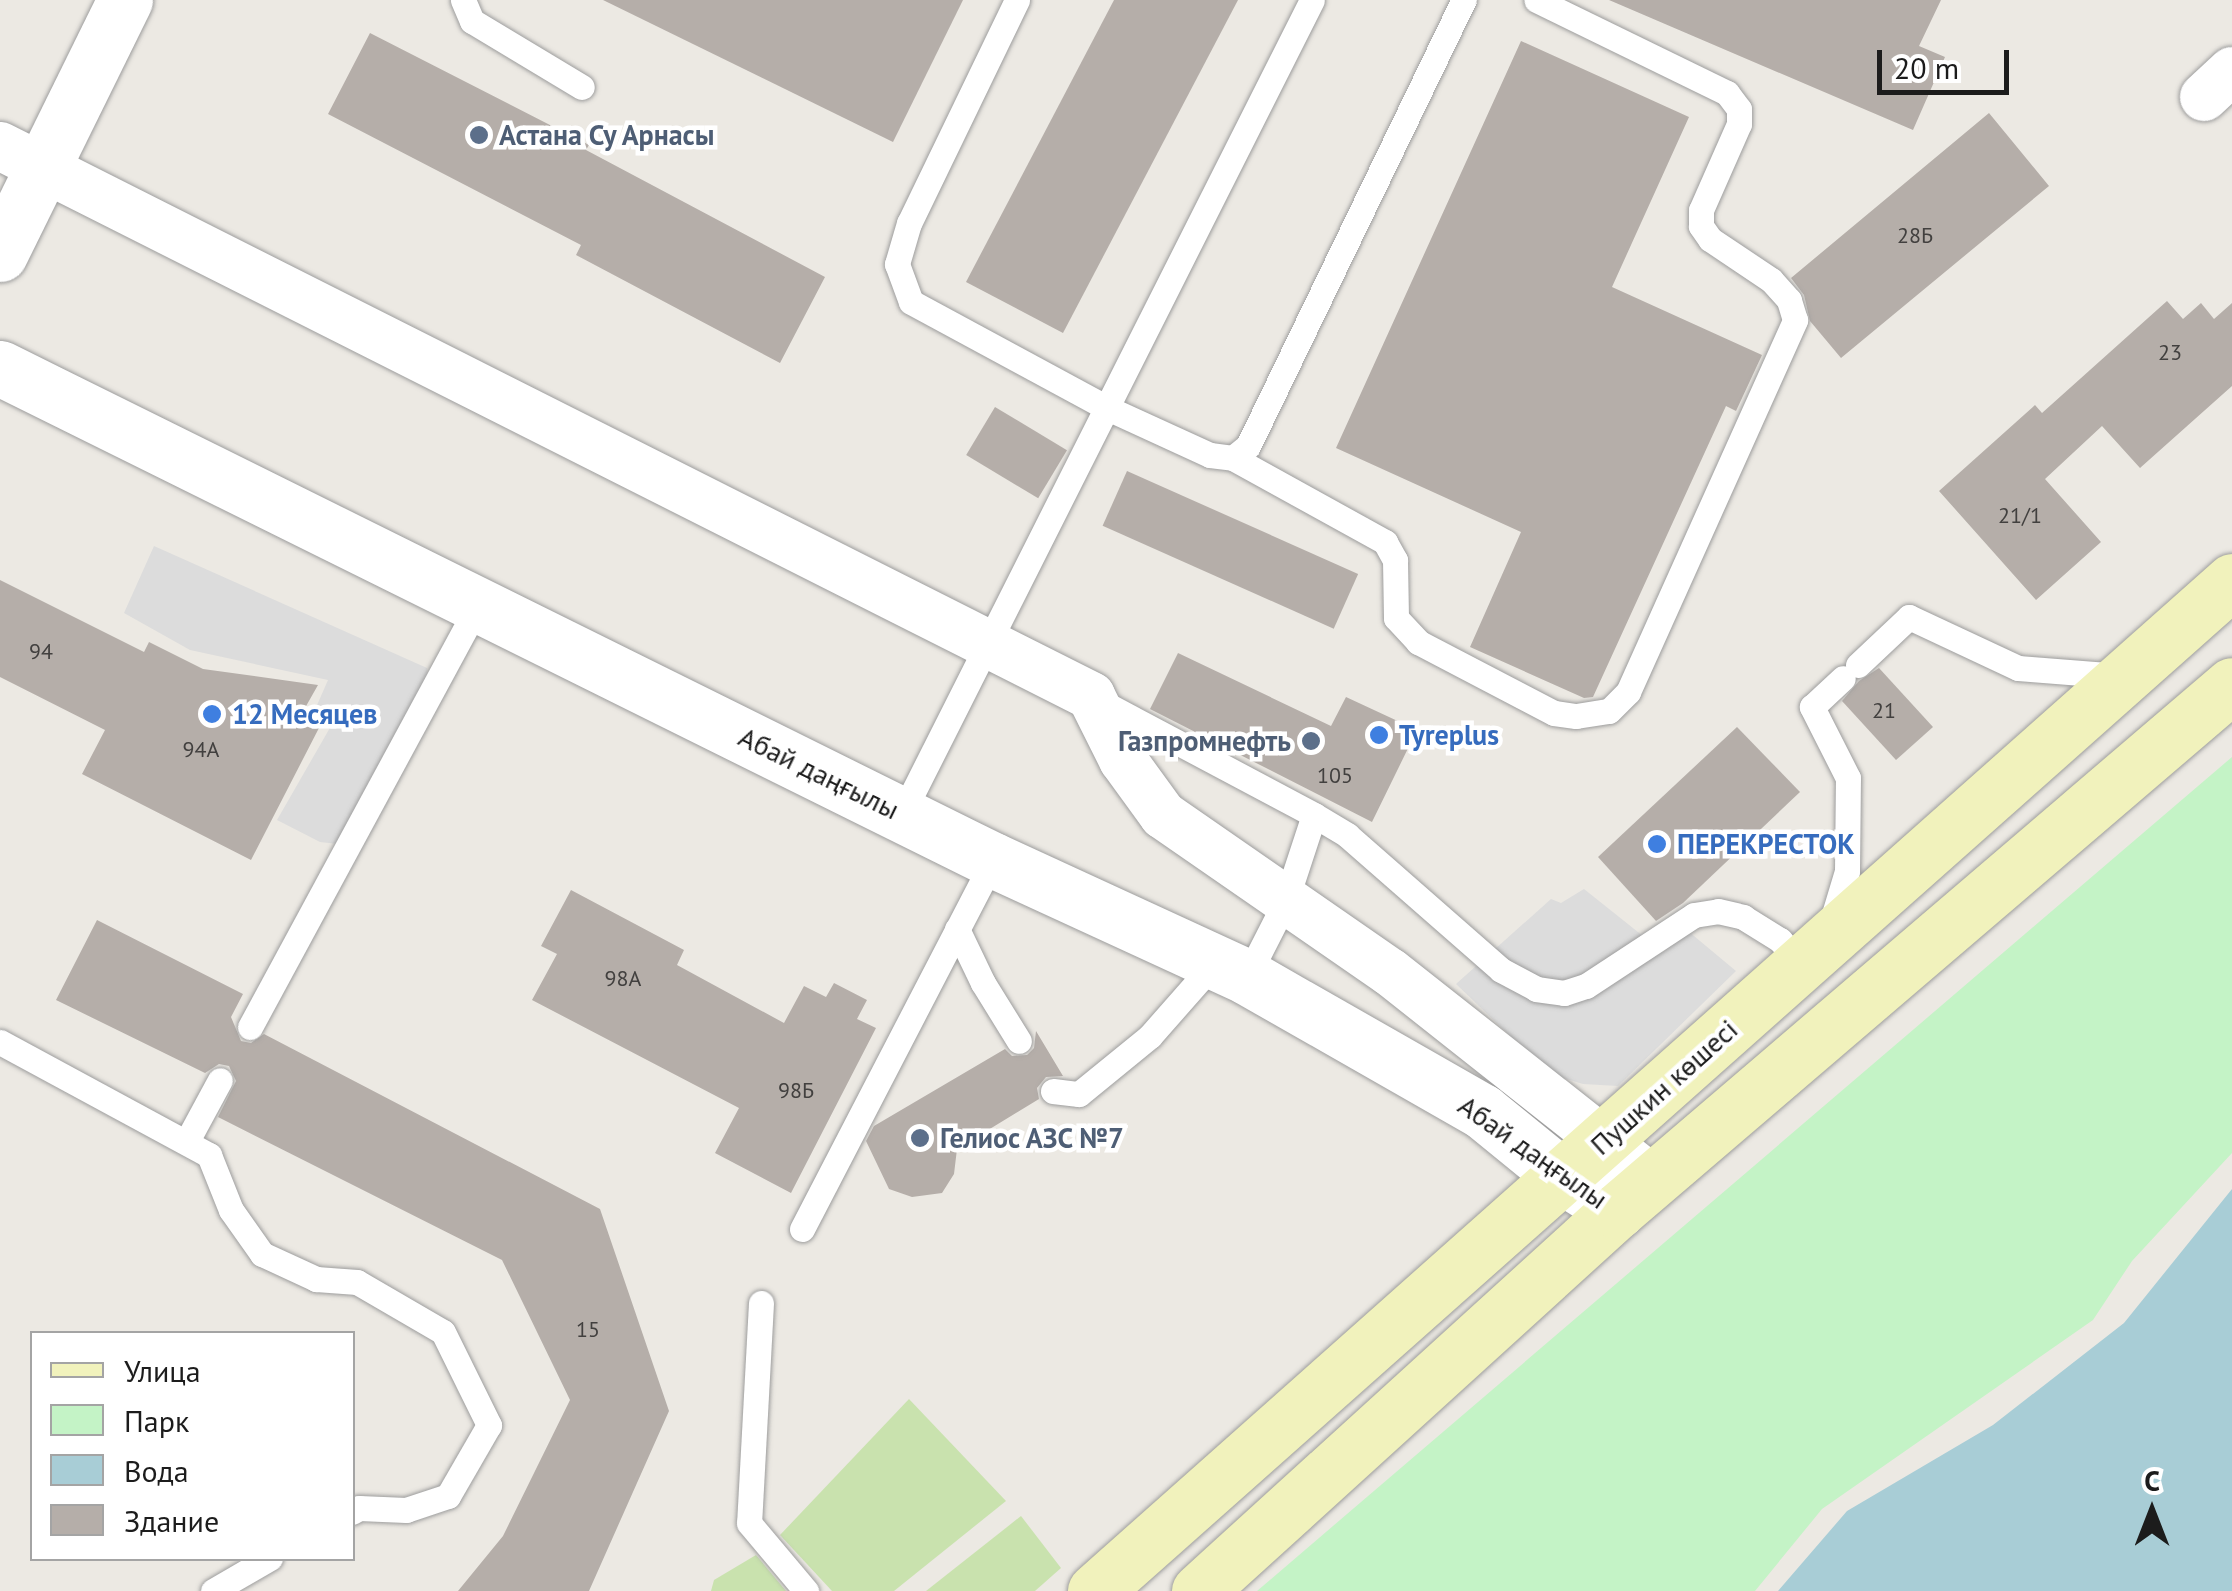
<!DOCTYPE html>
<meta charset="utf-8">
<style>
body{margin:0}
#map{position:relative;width:2232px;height:1591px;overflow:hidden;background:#ece9e3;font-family:"PT Sans",sans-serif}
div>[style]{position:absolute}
.grass>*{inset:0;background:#c9e2ae}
.park>*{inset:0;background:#c4f3c6}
.parking>*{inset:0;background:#dcdcdc}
.water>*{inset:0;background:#a8cdd6}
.building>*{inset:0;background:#b5aea9;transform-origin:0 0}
.roads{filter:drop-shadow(0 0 2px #9d9d9d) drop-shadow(0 0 2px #9d9d9d)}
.service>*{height:25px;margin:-12.5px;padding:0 12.5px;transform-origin:12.5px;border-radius:12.5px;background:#fff}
.minor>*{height:48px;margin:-24px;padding:0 24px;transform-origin:24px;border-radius:24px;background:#fff}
.tertiary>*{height:55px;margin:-27.5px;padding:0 27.5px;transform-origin:27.5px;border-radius:27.5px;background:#fff}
.secondary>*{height:55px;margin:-27.5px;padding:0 27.5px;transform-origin:27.5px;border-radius:27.5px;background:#f1f2bc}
.dots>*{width:28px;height:28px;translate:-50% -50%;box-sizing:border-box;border:5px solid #fff;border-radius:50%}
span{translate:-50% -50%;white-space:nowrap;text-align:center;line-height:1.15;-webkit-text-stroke:9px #fff;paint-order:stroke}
.number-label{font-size:22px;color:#42403f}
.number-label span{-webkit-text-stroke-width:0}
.service-label{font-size:28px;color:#4e5e75;font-weight:700}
.left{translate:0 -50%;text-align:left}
.right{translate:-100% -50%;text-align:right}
.shop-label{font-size:28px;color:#366cbe;font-weight:700}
.street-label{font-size:28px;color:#1c1c1c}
.legend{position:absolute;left:30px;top:1331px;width:325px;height:230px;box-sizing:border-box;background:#fff;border:2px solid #a4a4a4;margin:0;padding:12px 18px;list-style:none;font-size:30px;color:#1c1c1c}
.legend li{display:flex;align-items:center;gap:20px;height:50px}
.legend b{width:50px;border:2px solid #a4a4a4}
.north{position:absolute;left:2102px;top:1461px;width:100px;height:100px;-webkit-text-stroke:8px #fff;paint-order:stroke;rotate:0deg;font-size:28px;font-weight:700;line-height:40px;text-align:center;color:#1c1c1c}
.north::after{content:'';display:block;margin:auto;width:35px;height:45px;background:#1c1c1c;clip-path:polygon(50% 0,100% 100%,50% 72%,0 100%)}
.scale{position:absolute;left:1877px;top:50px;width:132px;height:45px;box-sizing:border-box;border:5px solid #1c1c1c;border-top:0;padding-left:12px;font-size:30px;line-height:35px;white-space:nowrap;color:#1c1c1c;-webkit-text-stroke:8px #fff;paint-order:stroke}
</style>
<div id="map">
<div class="grass">
<i style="clip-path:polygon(909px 1399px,1006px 1501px,894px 1591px,832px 1591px,780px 1535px)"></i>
<i style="clip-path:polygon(1021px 1516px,1061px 1568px,1035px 1591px,926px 1591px)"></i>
<i style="clip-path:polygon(756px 1555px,786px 1591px,711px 1591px,714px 1580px)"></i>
</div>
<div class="park">
<i style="clip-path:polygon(2232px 757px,2232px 1153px,2132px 1261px,2093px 1320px,1822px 1509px,1755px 1591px,1257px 1591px)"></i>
</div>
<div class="parking">
<i style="clip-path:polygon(154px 546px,427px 668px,428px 682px,338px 844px,320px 842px,277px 820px,331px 726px,314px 712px,328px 680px,190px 650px,124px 613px)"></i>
<i style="clip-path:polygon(1584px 889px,1663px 952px,1688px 931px,1736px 971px,1618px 1086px,1583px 1084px,1550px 1074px,1456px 984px,1551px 899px,1561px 903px)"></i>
</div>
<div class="water">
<i style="clip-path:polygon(2232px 1189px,2232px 1591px,1778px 1591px,1847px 1511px,1993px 1425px,2124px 1323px)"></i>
</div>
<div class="building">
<i style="clip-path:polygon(603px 0,963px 0,893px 142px)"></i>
<i style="clip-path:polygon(1114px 0,1238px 0,1063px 333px,966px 282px)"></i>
<i style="clip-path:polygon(1609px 0,1941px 0,1919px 46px,1945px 57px,1913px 130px)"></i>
<i style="clip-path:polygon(370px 33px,589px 145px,586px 150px,825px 277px,780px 363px,576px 255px,581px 245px,328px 114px)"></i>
<i style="clip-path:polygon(1521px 41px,1689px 117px,1612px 287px,1762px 355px,1736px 411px,1726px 406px,1593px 697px,1584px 698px,1470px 647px,1521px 532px,1336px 448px)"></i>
<i style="clip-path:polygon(1989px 113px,2049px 186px,1841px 358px,1810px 321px,1804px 295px,1791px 278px)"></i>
<i style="clip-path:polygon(2167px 301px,2183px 319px,2201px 303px,2214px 319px,2232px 303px,2232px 386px,2140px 468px,2102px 426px,2045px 479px,2101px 542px,2036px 600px,1939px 491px,2035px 405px,2042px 413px)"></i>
<i style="left:995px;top:407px;width:84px;height:56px;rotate:31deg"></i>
<i style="left:1127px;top:471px;width:253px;height:60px;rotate:24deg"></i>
<i style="clip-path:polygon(0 580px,144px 652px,149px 642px,203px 669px,318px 685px,301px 715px,320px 726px,251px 860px,82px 774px,105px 730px,0 677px)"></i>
<i style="clip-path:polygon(1178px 653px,1331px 726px,1346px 697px,1417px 730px,1372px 822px,1150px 709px)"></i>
<i style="clip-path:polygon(1879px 668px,1933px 727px,1896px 760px,1842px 701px,1859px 681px)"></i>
<i style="clip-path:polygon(1737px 727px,1800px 792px,1683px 903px,1656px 921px,1598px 857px)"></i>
<i style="clip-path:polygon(571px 890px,684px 950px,677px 965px,784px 1023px,804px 986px,826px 997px,834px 983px,867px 1000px,857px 1019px,876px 1028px,791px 1193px,715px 1153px,739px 1108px,532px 1000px,557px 954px,541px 946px)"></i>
<i style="clip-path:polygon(97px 920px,243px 994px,231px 1017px,241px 1041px,251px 1043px,264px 1034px,600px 1209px,669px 1411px,589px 1591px,458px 1591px,503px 1536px,570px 1400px,502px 1260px,218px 1117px,236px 1081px,229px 1066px,219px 1064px,205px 1073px,56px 1000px)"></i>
<i style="clip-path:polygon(1036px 1031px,1063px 1076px,1046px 1077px,1037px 1088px,1039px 1099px,957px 1149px,954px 1174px,942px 1193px,912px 1197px,889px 1189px,866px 1141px,874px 1126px,1005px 1049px,1012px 1056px,1027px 1055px,1034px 1048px)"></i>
</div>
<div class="roads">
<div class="service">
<i style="left:463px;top:0;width:23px;rotate:67deg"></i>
<i style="left:472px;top:21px;width:128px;rotate:31deg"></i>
<i style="left:1017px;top:0;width:248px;rotate:115.8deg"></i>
<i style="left:909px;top:223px;width:43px;rotate:106.3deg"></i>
<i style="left:897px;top:264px;width:40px;rotate:69.8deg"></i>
<i style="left:911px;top:302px;width:221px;rotate:28.4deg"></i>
<i style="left:1105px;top:407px;width:115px;rotate:24.6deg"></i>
<i style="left:1210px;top:455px;width:23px;rotate:7deg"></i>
<i style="left:1233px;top:458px;width:19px;rotate:-39deg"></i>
<i style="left:1248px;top:446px;width:496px;rotate:-64.2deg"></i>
<i style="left:1233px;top:458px;width:174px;rotate:28.9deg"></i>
<i style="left:1385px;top:542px;width:21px;rotate:61deg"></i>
<i style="left:1395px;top:560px;width:58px;rotate:89deg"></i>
<i style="left:1396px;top:618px;width:33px;rotate:47deg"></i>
<i style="left:1418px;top:642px;width:153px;rotate:27.6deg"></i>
<i style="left:1554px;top:713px;width:22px;rotate:8deg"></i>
<i style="left:1576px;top:716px;width:33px;rotate:-9deg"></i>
<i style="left:1609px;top:711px;width:27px;rotate:-45deg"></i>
<i style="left:1628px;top:692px;width:408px;rotate:-65.8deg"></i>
<i style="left:1795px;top:320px;width:21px;rotate:-107deg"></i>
<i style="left:1789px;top:300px;width:27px;rotate:-132deg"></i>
<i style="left:1771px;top:280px;width:73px;rotate:-146.1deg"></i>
<i style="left:1710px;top:239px;width:16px;rotate:-125deg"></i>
<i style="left:1701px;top:226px;width:16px;rotate:-90deg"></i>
<i style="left:1701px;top:210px;width:94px;rotate:-66.2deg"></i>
<i style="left:1739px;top:124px;width:15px;rotate:-90deg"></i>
<i style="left:1739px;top:109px;width:20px;rotate:-127deg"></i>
<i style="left:1727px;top:93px;width:212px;rotate:-154deg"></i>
<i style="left:1858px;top:665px;width:70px;rotate:-43.3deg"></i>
<i style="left:1909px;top:617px;width:120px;rotate:25.1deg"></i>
<i style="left:2018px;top:668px;width:102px;rotate:4.5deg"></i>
<i style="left:1098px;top:700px;width:245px;rotate:28deg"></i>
<i style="left:902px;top:814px;width:911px;rotate:-63.27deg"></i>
<i style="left:1831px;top:924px;width:55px;rotate:-73.2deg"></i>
<i style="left:1847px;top:871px;width:93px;rotate:-89.4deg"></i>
<i style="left:1848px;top:778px;width:80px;rotate:-116.9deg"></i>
<i style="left:1812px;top:707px;width:42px;rotate:-43.1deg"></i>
<i style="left:957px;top:929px;width:60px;rotate:64.3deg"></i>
<i style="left:983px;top:983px;width:68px;rotate:58.2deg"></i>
<i style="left:1247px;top:977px;width:86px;rotate:-63.1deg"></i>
<i style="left:1286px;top:900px;width:89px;rotate:-71.8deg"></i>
<i style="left:1314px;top:815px;width:39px;rotate:31deg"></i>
<i style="left:1347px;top:835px;width:205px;rotate:41.2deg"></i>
<i style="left:1501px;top:970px;width:40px;rotate:28deg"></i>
<i style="left:1536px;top:989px;width:28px;rotate:8deg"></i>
<i style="left:1564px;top:993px;width:23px;rotate:-18deg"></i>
<i style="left:1586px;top:986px;width:129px;rotate:-33.3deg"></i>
<i style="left:1694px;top:915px;width:24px;rotate:-9deg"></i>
<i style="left:1718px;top:911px;width:26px;rotate:13deg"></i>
<i style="left:1743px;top:917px;width:44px;rotate:31.9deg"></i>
<i style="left:1780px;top:940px;width:33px;rotate:50deg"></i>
<i style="left:250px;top:1027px;width:479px;rotate:-61.6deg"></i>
<i style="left:0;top:1042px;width:238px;rotate:28.4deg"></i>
<i style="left:209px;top:1155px;width:59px;rotate:68.2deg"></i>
<i style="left:231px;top:1210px;width:54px;rotate:54.8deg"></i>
<i style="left:262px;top:1254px;width:60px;rotate:24.8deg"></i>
<i style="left:316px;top:1279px;width:41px;rotate:4.2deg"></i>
<i style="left:357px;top:1282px;width:99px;rotate:30.2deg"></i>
<i style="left:443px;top:1332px;width:104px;rotate:63.7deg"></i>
<i style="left:489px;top:1425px;width:82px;rotate:120deg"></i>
<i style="left:448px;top:1496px;width:44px;rotate:161.6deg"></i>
<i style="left:406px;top:1510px;width:47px;rotate:-177.6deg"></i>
<i style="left:359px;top:1508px;width:8px;rotate:150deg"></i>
<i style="left:1053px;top:1091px;width:26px;rotate:7deg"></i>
<i style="left:1079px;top:1094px;width:92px;rotate:-39.2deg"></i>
<i style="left:1150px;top:1036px;width:98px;rotate:-48.7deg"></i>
<i style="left:187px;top:1141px;width:69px;rotate:-61.6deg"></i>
<i style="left:802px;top:1229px;width:416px;rotate:-62.6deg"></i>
<i style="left:761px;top:1303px;width:220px;rotate:93.1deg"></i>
<i style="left:749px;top:1523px;width:89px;rotate:50deg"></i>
<i style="left:213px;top:1591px;width:66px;rotate:-30.1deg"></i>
</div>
<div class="minor">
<i style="left:2204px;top:97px;width:38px;rotate:-43deg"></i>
<i style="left:0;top:146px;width:1222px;rotate:26.75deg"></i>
<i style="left:1091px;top:696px;width:72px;rotate:63.4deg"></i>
<i style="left:1123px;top:760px;width:68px;rotate:54deg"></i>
<i style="left:1163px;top:815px;width:276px;rotate:34.7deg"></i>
<i style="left:1390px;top:972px;width:339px;rotate:38.3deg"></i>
</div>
<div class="tertiary">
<i style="left:0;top:254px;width:283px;rotate:-63.8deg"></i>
<i style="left:0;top:368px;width:1108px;rotate:26.36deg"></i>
<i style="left:993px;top:860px;width:280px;rotate:24.7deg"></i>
<i style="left:1247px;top:977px;width:271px;rotate:29.7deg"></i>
<i style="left:1482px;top:1111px;width:104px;rotate:39.2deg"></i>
<i style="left:1563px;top:1177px;width:64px;rotate:32.2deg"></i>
</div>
<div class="secondary">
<i style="left:1095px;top:1591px;width:1521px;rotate:-41.61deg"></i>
<i style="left:1199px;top:1591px;width:565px;rotate:-42.27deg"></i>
<i style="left:1617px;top:1211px;width:809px;rotate:-40.54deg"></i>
</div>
</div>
<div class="dots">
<i style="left:479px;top:135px;background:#5c6f8a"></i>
<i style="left:212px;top:714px;background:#3f7fe0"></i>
<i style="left:1379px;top:735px;background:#3f7fe0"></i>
<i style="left:1311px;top:741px;background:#5c6f8a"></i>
<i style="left:1657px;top:844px;background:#3f7fe0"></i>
<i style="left:920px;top:1138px;background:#5c6f8a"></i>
</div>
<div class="number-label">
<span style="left:1915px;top:236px">28Б</span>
<span style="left:2170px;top:353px">23</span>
<span style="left:2020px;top:516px">21/1</span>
<span style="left:41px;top:652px">94</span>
<span style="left:1884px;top:711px">21</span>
<span style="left:201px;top:750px">94А</span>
<span style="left:1335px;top:776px">105</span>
<span style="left:623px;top:979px">98А</span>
<span style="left:796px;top:1091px">98Б</span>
<span style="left:588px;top:1330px">15</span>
</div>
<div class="service-label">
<span class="left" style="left:499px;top:135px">Астана Су Арнасы</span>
<span class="right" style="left:1291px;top:741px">Газпромнефть</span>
<span class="left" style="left:940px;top:1138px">Гелиос АЗС №7</span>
</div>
<div class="shop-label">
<span class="left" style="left:232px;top:714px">12 Месяцев</span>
<span class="left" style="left:1399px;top:735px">Tyreplus</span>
<span class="left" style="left:1677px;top:844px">ПЕРЕКРЕСТОК</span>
</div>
<div class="street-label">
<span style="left:819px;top:773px;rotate:26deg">Абай даңғылы</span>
<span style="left:1664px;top:1087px;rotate:-42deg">Пушкин көшесі</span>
<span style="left:1533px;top:1152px;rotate:35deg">Абай даңғылы</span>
</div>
<ul class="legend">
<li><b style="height:12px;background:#f1f2bc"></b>Улица</li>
<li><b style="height:28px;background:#c4f3c6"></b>Парк</li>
<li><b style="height:28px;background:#a8cdd6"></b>Вода</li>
<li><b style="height:28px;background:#b5aea9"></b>Здание</li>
</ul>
<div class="north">С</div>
<div class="scale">20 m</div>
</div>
